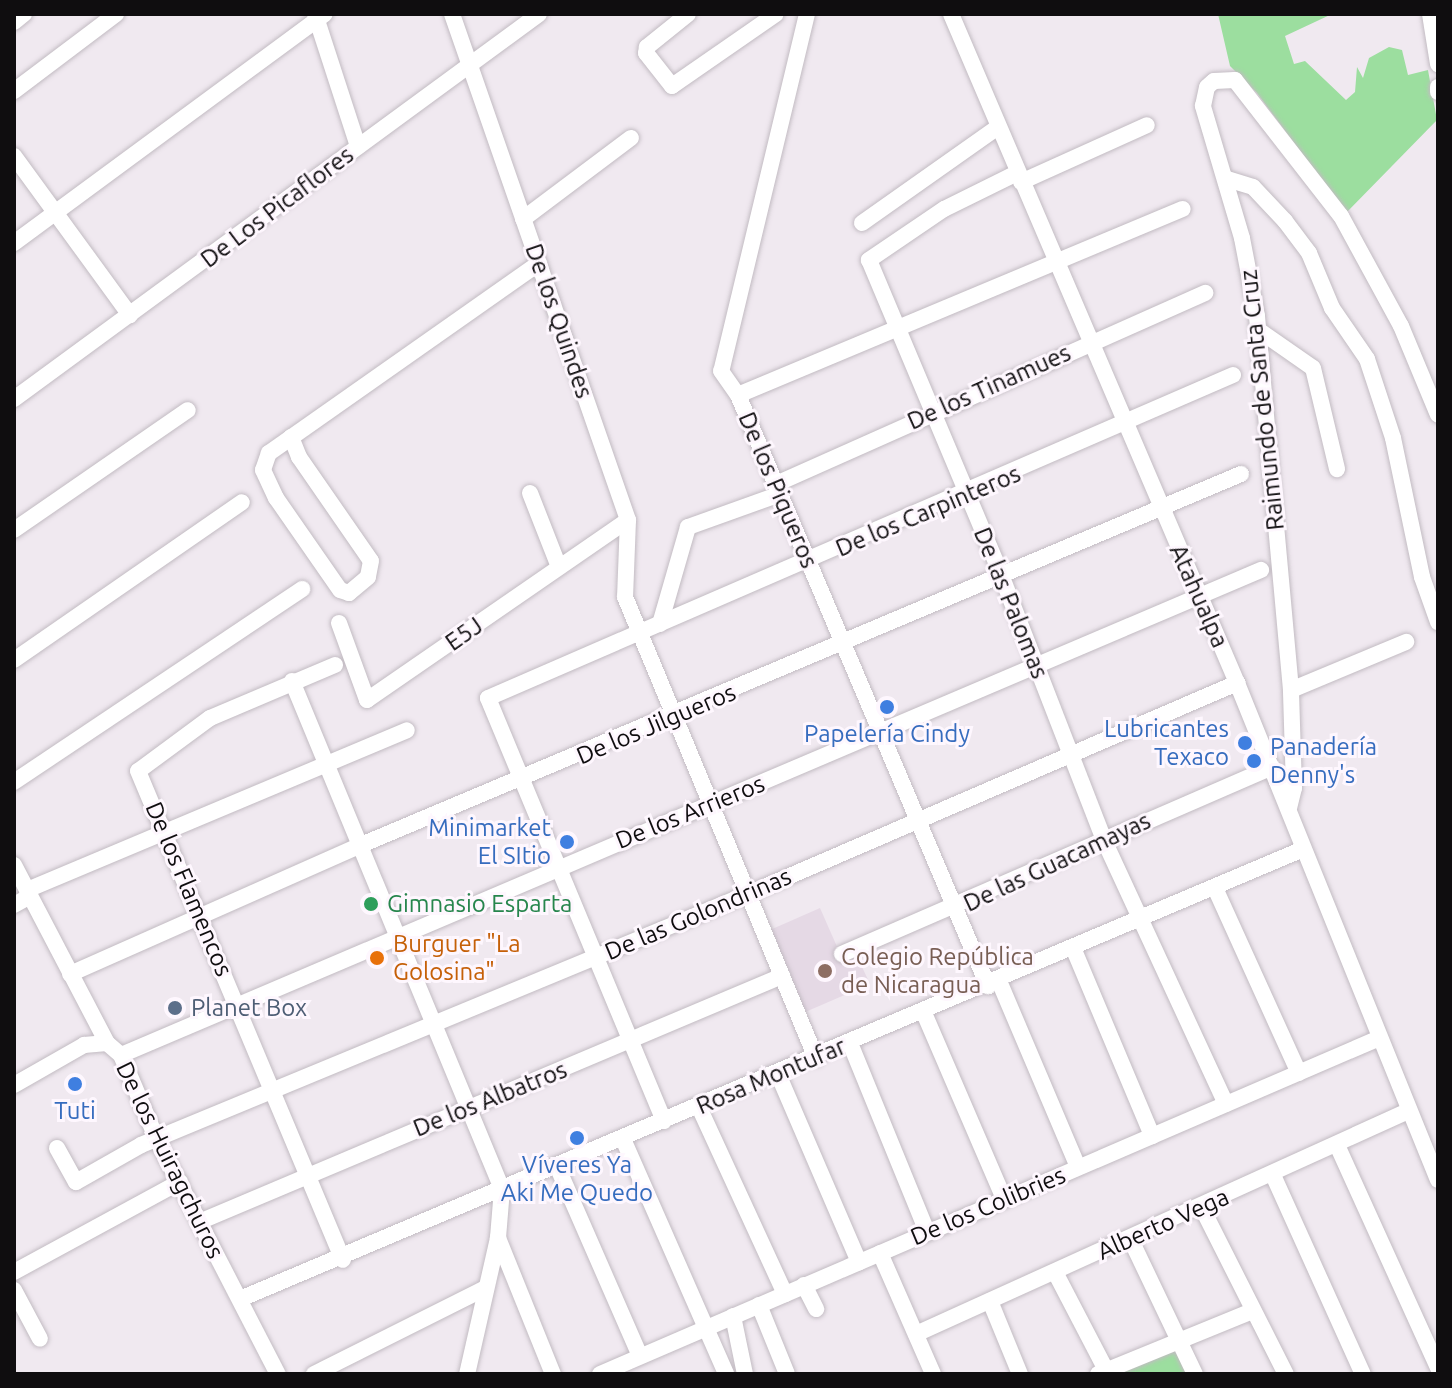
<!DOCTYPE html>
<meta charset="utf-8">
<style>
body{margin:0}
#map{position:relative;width:1452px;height:1388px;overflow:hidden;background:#f0e9f0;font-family:Ubuntu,sans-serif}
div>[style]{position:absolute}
.built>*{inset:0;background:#e5d9e5}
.green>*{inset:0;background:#9cde9f}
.roads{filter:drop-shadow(0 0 2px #c2bbc2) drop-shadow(0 0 2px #c2bbc2)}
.minor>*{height:16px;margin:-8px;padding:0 8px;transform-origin:8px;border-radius:8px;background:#fff}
.dots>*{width:22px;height:22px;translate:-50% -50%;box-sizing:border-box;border:4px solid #fef7fe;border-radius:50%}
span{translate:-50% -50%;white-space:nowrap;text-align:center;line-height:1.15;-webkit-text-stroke:6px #fef7fe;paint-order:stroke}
.street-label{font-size:24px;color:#0f0d0f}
.shop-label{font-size:24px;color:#366cbe}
.right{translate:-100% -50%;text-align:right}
.left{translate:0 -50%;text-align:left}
.leisure-label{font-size:24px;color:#27864d}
.food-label{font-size:24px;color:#c56008}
.education-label{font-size:24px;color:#785e54}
.service-label{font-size:24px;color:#4e5e75}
.frame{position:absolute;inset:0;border:16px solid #0f0d0f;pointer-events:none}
</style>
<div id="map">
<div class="built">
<i style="clip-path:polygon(820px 908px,842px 958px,856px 954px,870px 984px,803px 1013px,770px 930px)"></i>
</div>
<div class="green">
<i style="clip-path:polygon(1218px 14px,1332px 14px,1285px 36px,1294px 64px,1305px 61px,1346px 100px,1355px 92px,1357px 67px,1363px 78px,1369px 58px,1389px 47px,1402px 50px,1408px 75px,1428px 70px,1437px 120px,1346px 213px,1257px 93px,1230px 66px)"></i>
<i style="clip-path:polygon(1177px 1344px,1191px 1374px,1115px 1374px)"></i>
</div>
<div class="roads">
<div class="minor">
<i style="left:315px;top:14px;width:139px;rotate:72deg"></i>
<i style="left:452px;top:14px;width:536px;rotate:70.82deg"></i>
<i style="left:628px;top:520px;width:77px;rotate:92.2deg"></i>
<i style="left:625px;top:597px;width:499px;rotate:67.5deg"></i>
<i style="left:688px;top:14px;width:53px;rotate:141.2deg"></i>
<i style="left:647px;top:47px;width:6px;rotate:99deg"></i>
<i style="left:646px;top:53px;width:42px;rotate:51.8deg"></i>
<i style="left:672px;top:86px;width:126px;rotate:-34.7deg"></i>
<i style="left:807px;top:14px;width:367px;rotate:103.5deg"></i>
<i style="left:721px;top:371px;width:29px;rotate:55deg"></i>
<i style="left:738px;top:395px;width:642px;rotate:67.07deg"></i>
<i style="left:951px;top:14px;width:728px;rotate:66.85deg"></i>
<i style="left:1237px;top:683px;width:536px;rotate:67.98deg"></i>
<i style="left:1430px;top:14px;width:51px;rotate:80.9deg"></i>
<i style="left:14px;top:22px;width:13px;rotate:-39deg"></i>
<i style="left:1438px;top:87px;width:5px;rotate:90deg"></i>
<i style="left:14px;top:91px;width:128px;rotate:-37deg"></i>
<i style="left:14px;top:156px;width:197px;rotate:53.9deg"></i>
<i style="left:1017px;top:173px;width:81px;rotate:153.7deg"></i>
<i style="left:944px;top:209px;width:91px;rotate:145.8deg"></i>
<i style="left:869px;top:260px;width:344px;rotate:67.2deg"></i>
<i style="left:1002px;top:577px;width:280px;rotate:68.8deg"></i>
<i style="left:1103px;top:838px;width:293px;rotate:65.2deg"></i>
<i style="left:1227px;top:179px;width:27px;rotate:17deg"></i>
<i style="left:1253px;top:187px;width:47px;rotate:46.7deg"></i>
<i style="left:1285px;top:221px;width:40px;rotate:53deg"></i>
<i style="left:1309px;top:253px;width:60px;rotate:67.3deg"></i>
<i style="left:1332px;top:308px;width:62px;rotate:55.5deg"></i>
<i style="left:1367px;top:359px;width:83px;rotate:71.8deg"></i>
<i style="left:1393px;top:438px;width:142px;rotate:78.2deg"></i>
<i style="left:1422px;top:577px;width:48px;rotate:70.4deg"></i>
<i style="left:1021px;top:182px;width:138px;rotate:-24.3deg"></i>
<i style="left:523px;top:219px;width:135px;rotate:-36.9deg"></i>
<i style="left:862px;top:223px;width:166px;rotate:-35.2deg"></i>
<i style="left:14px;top:243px;width:386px;rotate:-36.4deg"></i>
<i style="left:1257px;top:329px;width:68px;rotate:34.9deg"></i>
<i style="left:1313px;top:368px;width:104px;rotate:76.6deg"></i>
<i style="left:738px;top:395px;width:482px;rotate:-22.7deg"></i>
<i style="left:14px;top:399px;width:651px;rotate:-36.25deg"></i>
<i style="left:291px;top:437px;width:22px;rotate:68deg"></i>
<i style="left:299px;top:457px;width:126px;rotate:55.3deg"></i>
<i style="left:371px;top:561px;width:16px;rotate:101deg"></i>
<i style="left:368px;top:577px;width:25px;rotate:140deg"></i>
<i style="left:349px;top:593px;width:9px;rotate:-162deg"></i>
<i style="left:340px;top:590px;width:112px;rotate:-124.8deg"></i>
<i style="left:276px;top:498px;width:31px;rotate:-115deg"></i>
<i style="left:263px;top:470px;width:18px;rotate:-71deg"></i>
<i style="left:269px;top:453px;width:330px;rotate:-35.1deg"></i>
<i style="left:776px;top:484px;width:470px;rotate:-24deg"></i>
<i style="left:530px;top:493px;width:79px;rotate:68.6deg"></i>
<i style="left:14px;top:530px;width:211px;rotate:-34.6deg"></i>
<i style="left:339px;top:623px;width:82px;rotate:70deg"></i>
<i style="left:367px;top:700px;width:317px;rotate:-34.6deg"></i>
<i style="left:660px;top:624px;width:101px;rotate:-73.9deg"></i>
<i style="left:688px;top:527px;width:98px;rotate:-19.7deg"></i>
<i style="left:14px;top:660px;width:277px;rotate:-34.7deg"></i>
<i style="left:335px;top:665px;width:136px;rotate:157deg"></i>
<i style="left:210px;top:718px;width:89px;rotate:143.6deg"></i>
<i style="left:138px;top:771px;width:530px;rotate:67.26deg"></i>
<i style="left:292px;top:681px;width:550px;rotate:67.54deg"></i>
<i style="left:502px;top:1189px;width:49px;rotate:94.7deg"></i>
<i style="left:498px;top:1238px;width:139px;rotate:102.8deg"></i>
<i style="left:1291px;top:690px;width:125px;rotate:-22.7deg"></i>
<i style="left:14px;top:782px;width:347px;rotate:-33.8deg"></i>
<i style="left:1289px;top:808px;width:21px;rotate:-76deg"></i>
<i style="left:1294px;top:788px;width:98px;rotate:-91.8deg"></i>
<i style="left:1291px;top:690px;width:376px;rotate:-95.2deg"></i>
<i style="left:1257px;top:316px;width:79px;rotate:-100.9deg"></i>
<i style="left:1242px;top:238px;width:138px;rotate:-106.5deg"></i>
<i style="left:1203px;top:106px;width:19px;rotate:-78deg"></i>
<i style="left:1207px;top:87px;width:9px;rotate:-41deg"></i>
<i style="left:1214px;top:81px;width:21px;rotate:-3deg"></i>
<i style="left:1235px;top:80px;width:172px;rotate:52.1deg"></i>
<i style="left:1341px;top:216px;width:125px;rotate:61.4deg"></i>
<i style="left:1401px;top:326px;width:96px;rotate:67.4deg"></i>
<i style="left:14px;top:865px;width:201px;rotate:62.4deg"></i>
<i style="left:107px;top:1043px;width:18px;rotate:41deg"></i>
<i style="left:121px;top:1055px;width:92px;rotate:67deg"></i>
<i style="left:157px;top:1140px;width:263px;rotate:62.7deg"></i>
<i style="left:1215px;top:888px;width:203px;rotate:65.6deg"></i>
<i style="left:27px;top:890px;width:412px;rotate:-22.8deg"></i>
<i style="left:14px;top:905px;width:18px;rotate:-29deg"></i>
<i style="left:1074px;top:950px;width:202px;rotate:67.2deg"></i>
<i style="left:842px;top:954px;width:469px;rotate:-23.5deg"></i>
<i style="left:70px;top:974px;width:318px;rotate:-23.9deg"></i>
<i style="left:361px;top:845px;width:955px;rotate:-22.86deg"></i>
<i style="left:999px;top:981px;width:202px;rotate:67deg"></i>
<i style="left:924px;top:1013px;width:202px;rotate:66.7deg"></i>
<i style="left:850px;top:1043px;width:204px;rotate:67.8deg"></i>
<i style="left:121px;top:1055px;width:1239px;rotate:-23.05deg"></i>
<i style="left:778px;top:1074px;width:205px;rotate:66.7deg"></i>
<i style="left:14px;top:1085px;width:81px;rotate:-29.7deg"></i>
<i style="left:84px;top:1045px;width:23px;rotate:-5deg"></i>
<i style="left:699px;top:1107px;width:206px;rotate:65.3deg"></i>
<i style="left:664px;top:1121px;width:458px;rotate:-112.6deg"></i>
<i style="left:488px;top:698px;width:812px;rotate:-23.44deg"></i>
<i style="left:623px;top:1139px;width:257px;rotate:66.3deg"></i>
<i style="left:1337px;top:1145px;width:245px;rotate:65.6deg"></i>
<i style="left:57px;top:1148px;width:39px;rotate:61deg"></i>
<i style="left:76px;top:1182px;width:75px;rotate:-29.6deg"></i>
<i style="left:141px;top:1145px;width:657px;rotate:-22.47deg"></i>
<i style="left:748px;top:894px;width:533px;rotate:-23.34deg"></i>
<i style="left:557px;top:1166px;width:207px;rotate:66.4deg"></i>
<i style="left:1273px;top:1175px;width:218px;rotate:65.7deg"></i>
<i style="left:1202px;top:1208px;width:186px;rotate:63.2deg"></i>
<i style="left:199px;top:1222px;width:633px;rotate:-22.88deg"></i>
<i style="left:498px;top:1238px;width:147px;rotate:68deg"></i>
<i style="left:1130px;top:1238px;width:151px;rotate:64.5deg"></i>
<i style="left:880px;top:1253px;width:132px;rotate:66.3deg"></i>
<i style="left:14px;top:1272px;width:189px;rotate:-28.5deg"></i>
<i style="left:1055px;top:1272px;width:115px;rotate:62.5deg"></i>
<i style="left:804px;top:1285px;width:27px;rotate:63deg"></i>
<i style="left:14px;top:1290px;width:55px;rotate:62deg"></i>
<i style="left:240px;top:1299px;width:1152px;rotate:-22.94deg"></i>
<i style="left:990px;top:1301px;width:79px;rotate:67.7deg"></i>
<i style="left:759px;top:1305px;width:74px;rotate:67.9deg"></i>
<i style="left:733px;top:1316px;width:59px;rotate:78.3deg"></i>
<i style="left:916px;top:1334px;width:540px;rotate:-24.38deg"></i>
<i style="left:314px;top:1374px;width:192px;rotate:-26.6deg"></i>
<i style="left:600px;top:1374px;width:846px;rotate:-23.32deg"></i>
<i style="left:1098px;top:1374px;width:166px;rotate:-22.2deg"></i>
</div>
</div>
<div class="dots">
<i style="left:887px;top:707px;background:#3f7fe0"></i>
<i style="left:1245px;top:743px;background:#3f7fe0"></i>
<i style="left:1254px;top:761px;background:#3f7fe0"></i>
<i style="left:567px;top:842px;background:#3f7fe0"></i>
<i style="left:371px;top:904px;background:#2e9e5b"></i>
<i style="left:377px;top:958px;background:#e8710a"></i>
<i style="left:825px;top:971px;background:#8d6e63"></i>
<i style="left:175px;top:1008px;background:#5c6f8a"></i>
<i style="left:75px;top:1084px;background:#3f7fe0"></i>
<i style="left:577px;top:1138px;background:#3f7fe0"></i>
</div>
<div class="street-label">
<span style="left:277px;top:207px;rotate:-37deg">De Los Picaflores</span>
<span style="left:559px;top:321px;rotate:71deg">De los Quindes</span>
<span style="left:989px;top:387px;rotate:-24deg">De los Tinamues</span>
<span style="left:1262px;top:400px;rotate:-96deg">Raimundo de Santa Cruz</span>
<span style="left:778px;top:490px;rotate:67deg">De los Piqueros</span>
<span style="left:928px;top:511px;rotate:-23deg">De los Carpinteros</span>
<span style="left:1199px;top:596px;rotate:66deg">Atahualpa</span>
<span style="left:1011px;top:603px;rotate:68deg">De las Palomas</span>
<span style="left:464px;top:634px;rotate:-35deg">E5J</span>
<span style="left:656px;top:724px;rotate:-23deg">De los Jilgueros</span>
<span style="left:690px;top:812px;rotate:-22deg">De los Arrieros</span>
<span style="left:1057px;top:862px;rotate:-25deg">De las Guacamayas</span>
<span style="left:189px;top:889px;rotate:67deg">De los Flamencos</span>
<span style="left:698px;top:914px;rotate:-23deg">De las Golondrinas</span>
<span style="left:771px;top:1076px;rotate:-23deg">Rosa Montufar</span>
<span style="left:490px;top:1099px;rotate:-22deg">De los Albatros</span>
<span style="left:170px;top:1160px;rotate:64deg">De los Huiragchuros</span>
<span style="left:988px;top:1206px;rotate:-23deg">De los Colibries</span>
<span style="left:1163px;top:1224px;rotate:-24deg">Alberto Vega</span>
</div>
<div class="shop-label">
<span class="right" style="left:1229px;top:743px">Lubricantes<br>Texaco</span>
<span style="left:887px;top:734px">Papelería Cindy</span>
<span class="left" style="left:1270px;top:761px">Panadería<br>Denny's</span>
<span class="right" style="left:551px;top:842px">Minimarket<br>El SItio</span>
<span style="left:75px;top:1111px">Tuti</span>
<span style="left:577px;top:1179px">Víveres Ya<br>Aki Me Quedo</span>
</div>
<div class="leisure-label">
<span class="left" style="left:387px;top:904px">Gimnasio Esparta</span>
</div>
<div class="food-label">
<span class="left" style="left:393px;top:958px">Burguer "La<br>Golosina"</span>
</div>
<div class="education-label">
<span class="left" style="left:841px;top:971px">Colegio República<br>de Nicaragua</span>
</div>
<div class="service-label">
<span class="left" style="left:191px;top:1008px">Planet Box</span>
</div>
<div class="frame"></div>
</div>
